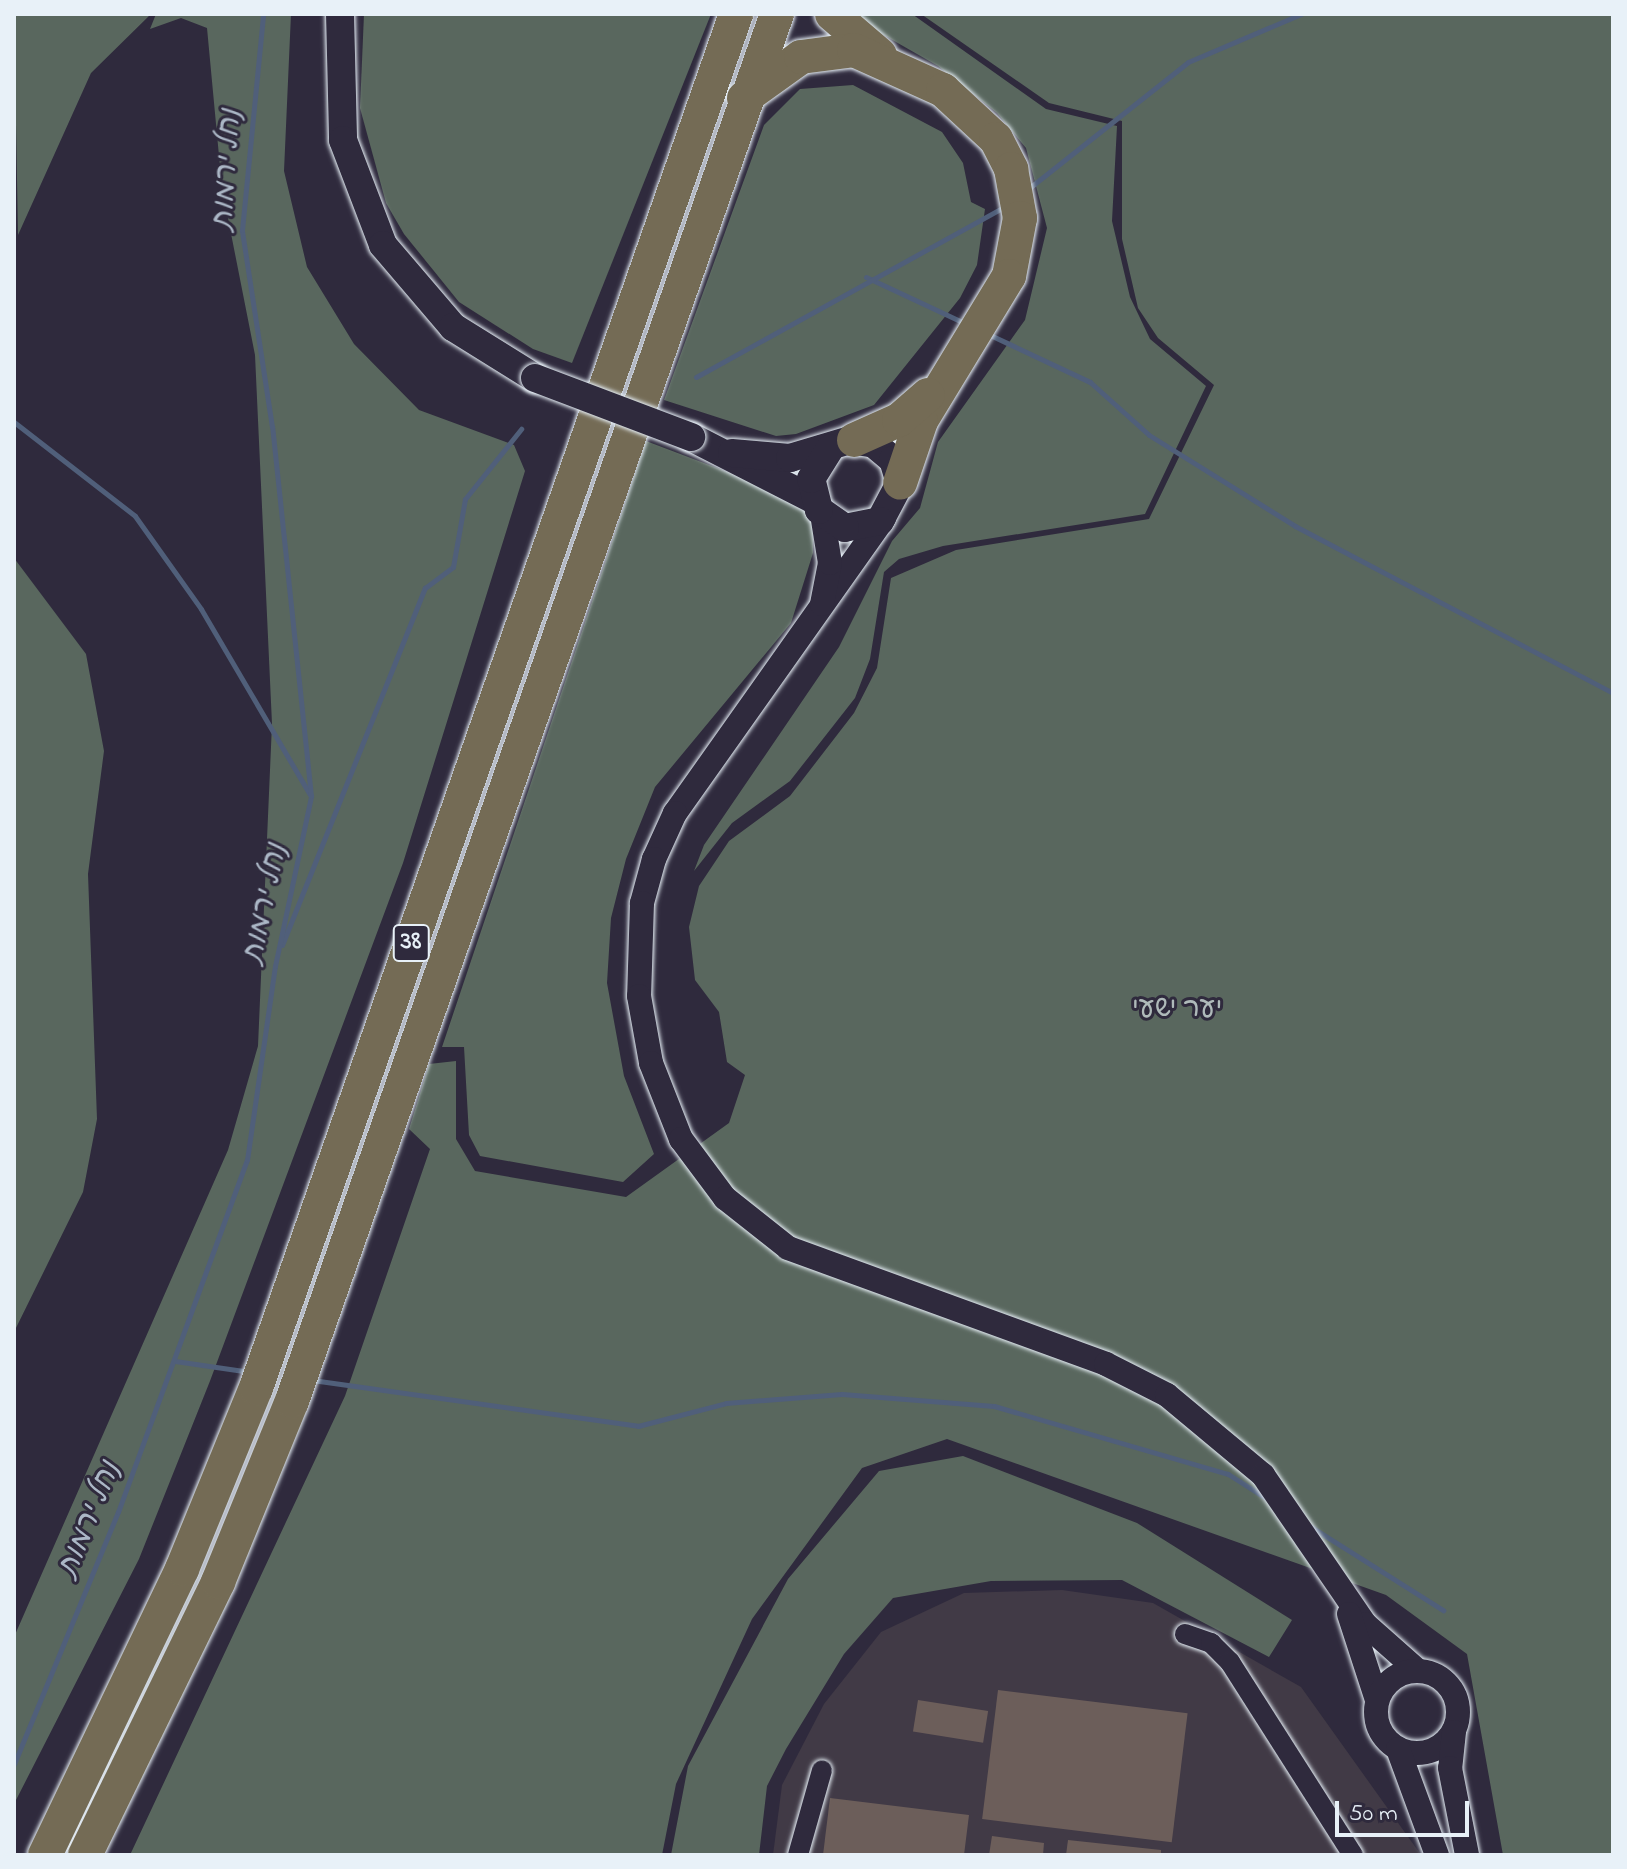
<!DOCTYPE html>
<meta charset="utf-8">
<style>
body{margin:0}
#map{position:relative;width:1627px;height:1869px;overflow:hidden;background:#2f2a3d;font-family:"Indie Flower","Playpen Sans Hebrew",sans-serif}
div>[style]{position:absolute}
.built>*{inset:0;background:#413a46}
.green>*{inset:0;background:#59675e}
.stream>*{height:5px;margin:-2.5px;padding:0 2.5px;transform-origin:2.5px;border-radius:2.5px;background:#505f7a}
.building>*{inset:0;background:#6c5e5a;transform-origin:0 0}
.roads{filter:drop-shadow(0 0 2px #e8f1f8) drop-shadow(0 0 2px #e8f1f8)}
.minor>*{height:20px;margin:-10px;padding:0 10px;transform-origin:10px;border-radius:10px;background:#2f2a3d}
.tertiary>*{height:24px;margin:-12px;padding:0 12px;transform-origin:12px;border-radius:12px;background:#2f2a3d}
.tertiary>.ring{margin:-12px;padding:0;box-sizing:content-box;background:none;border:24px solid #2f2a3d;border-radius:50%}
.secondary>*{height:28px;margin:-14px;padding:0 14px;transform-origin:14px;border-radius:14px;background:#2f2a3d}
.trunk>*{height:34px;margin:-17px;padding:0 17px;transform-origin:17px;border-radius:17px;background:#746b55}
.bridges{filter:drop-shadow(0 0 2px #e8f1f8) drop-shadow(0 0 2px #e8f1f8)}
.secondary-bridge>*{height:28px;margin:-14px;padding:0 14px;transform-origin:14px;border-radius:14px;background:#2f2a3d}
span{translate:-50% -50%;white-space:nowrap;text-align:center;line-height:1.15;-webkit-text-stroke:6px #2f2a3d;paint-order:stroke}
.shield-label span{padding:2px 6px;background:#2f2a3d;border:2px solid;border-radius:6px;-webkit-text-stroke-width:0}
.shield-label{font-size:26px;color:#e8f1f8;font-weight:700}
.park-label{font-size:28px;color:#afbaba}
.water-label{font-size:30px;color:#abb7c6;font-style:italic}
.frame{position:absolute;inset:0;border:16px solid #e8f1f8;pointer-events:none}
.scale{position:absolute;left:1335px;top:1801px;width:134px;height:36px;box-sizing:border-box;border:4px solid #e8f1f8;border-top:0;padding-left:10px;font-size:24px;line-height:28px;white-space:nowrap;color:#e8f1f8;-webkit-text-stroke:6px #2f2a3d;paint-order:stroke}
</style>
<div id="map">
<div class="built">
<i style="clip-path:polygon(1062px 1590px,1153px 1603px,1301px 1687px,1421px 1855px,773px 1855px,782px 1785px,824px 1704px,881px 1632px,964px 1593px)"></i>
</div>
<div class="green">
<i style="clip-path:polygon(14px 14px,151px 14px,91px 73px,18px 235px)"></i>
<i style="clip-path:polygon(156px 14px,291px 14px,284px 171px,307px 267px,354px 344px,419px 410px,514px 445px,525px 471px,403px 863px,210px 1381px,139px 1559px,14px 1804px,14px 1637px,228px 1150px,258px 1046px,272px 724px,255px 355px,222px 188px,207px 28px,181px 18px,150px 29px)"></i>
<i style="clip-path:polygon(364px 14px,711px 14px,572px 363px,533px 349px,459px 302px,404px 234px,386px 203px,360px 108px)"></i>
<i style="clip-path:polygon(847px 14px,912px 14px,1046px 109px,1117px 126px,1112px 221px,1130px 297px,1150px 339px,1206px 386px,1145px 514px,943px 546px,899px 559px,884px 572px,870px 659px,855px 698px,790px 781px,732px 823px,694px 871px,704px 845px,839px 647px,892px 541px,920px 508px,938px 442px,1025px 320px,1047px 228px,1026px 148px,997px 113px,938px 66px)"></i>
<i style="clip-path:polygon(921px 14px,1613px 14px,1613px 1855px,1503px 1855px,1467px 1654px,1386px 1595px,947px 1439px,862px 1468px,752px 1619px,676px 1784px,662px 1855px,130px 1855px,345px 1396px,430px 1149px,409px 1129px,429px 1064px,456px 1061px,456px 1139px,475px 1171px,626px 1197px,729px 1123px,745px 1075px,727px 1062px,719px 1012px,695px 980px,689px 927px,699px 886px,729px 841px,790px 796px,854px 713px,877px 668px,891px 578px,956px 550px,1149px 519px,1214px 385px,1158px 338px,1138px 308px,1122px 239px,1122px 121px,1049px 103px)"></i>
<i style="clip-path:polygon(853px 85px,942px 132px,963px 163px,971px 202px,985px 209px,977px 265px,960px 298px,874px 405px,796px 434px,776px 436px,664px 400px,764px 125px,800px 89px)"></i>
<i style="clip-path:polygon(646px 441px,794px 497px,813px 523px,813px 553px,791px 623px,655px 787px,626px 859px,611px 918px,607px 983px,624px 1076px,654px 1154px,623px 1182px,480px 1156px,469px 1135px,464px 1047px,442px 1047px)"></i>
<i style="clip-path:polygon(14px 558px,86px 654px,104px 751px,88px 874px,97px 1119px,83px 1192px,14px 1332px)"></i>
<i style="clip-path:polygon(963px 1456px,1137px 1523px,1292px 1620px,1269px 1657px,1122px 1580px,991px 1581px,893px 1598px,844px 1654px,786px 1749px,767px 1786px,759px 1855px,671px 1855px,688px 1766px,788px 1579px,879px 1471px)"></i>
</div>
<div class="stream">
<i style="left:1028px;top:189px;width:204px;rotate:-38.4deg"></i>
<i style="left:1188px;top:62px;width:123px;rotate:-23deg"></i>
<i style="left:866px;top:277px;width:108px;rotate:25.1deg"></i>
<i style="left:988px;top:334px;width:113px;rotate:25.2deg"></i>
<i style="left:1090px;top:382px;width:79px;rotate:41.9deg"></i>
<i style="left:1149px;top:435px;width:172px;rotate:31.9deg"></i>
<i style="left:1295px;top:526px;width:359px;rotate:27.7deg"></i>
<i style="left:696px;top:377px;width:352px;rotate:-28.9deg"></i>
<i style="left:14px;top:422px;width:153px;rotate:37.8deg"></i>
<i style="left:135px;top:516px;width:114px;rotate:54.6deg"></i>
<i style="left:201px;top:609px;width:216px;rotate:59.6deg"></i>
<i style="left:282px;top:945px;width:385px;rotate:-68.2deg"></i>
<i style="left:425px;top:588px;width:35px;rotate:-37deg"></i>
<i style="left:453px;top:567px;width:69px;rotate:-80deg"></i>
<i style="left:465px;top:499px;width:90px;rotate:-51.3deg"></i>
<i style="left:175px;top:1361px;width:76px;rotate:8.3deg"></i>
<i style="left:312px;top:1380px;width:329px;rotate:8deg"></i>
<i style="left:638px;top:1426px;width:91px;rotate:-14.6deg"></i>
<i style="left:726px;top:1403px;width:116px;rotate:-4.4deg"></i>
<i style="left:842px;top:1394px;width:152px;rotate:4.5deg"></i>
<i style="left:994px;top:1406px;width:244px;rotate:16.2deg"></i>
<i style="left:1228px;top:1474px;width:45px;rotate:32.3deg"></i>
<i style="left:1308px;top:1525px;width:160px;rotate:32.2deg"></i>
<i style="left:14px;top:1764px;width:273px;rotate:-67.6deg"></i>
<i style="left:118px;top:1512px;width:375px;rotate:-69.9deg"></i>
<i style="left:247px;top:1160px;width:196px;rotate:-81.8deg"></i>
<i style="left:275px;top:966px;width:174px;rotate:-78deg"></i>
<i style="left:311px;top:796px;width:371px;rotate:-96deg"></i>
<i style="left:272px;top:427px;width:199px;rotate:-98.7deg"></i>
<i style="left:242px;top:230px;width:217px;rotate:-84.4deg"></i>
</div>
<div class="building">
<i style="left:998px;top:1690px;width:191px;height:130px;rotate:7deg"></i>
<i style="left:918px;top:1700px;width:71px;height:32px;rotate:9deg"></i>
<i style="clip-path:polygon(830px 1798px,969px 1815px,964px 1855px,823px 1855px)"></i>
<i style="clip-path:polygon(992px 1836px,1044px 1843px,1043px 1855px,989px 1855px)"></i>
<i style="clip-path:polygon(1068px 1840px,1161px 1850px,1161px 1855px,1066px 1855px)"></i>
</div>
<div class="roads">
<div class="minor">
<i style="left:1185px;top:1634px;width:28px;rotate:19deg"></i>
<i style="left:1211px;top:1643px;width:27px;rotate:45deg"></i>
<i style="left:1230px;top:1662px;width:229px;rotate:57.5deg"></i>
<i style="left:798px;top:1855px;width:88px;rotate:-74.2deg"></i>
</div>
<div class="tertiary">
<i style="left:884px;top:518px;width:362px;rotate:125.3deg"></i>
<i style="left:675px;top:813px;width:51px;rotate:114.5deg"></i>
<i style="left:654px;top:859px;width:46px;rotate:105.3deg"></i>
<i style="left:642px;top:903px;width:93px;rotate:91.8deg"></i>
<i style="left:639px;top:996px;width:68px;rotate:79.8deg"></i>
<i style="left:651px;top:1063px;width:82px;rotate:68.5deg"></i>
<i style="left:681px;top:1139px;width:74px;rotate:53.3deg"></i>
<i style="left:725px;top:1198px;width:80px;rotate:38.4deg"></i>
<i style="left:788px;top:1248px;width:338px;rotate:20deg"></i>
<i style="left:1106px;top:1364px;width:68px;rotate:26.9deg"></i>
<i style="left:1167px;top:1395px;width:125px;rotate:39.8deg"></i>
<i style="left:1263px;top:1475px;width:181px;rotate:55.6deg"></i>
<i style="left:1365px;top:1624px;width:69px;rotate:41.5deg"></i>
<i style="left:822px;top:604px;width:42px;rotate:-79deg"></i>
<i style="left:830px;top:563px;width:50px;rotate:-99.3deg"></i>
<i style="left:1349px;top:1614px;width:90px;rotate:72deg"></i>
<i class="ring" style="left:1376px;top:1671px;width:58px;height:58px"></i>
<i style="left:1454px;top:1732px;width:36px;rotate:96deg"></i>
<i style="left:1450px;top:1768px;width:89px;rotate:78.9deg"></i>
<i style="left:1398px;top:1749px;width:113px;rotate:69.8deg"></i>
</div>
<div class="secondary">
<i style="left:340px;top:14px;width:126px;rotate:88.6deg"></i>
<i style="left:343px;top:140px;width:112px;rotate:69.1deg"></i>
<i style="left:383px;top:245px;width:108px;rotate:49.5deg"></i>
<i style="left:453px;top:327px;width:97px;rotate:31.9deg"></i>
<i style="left:691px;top:437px;width:138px;rotate:27.1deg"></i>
<i style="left:732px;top:453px;width:58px;rotate:4.9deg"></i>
<i style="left:790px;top:458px;width:63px;rotate:-16.7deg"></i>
<i style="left:850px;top:440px;width:24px;rotate:9deg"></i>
<i style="left:874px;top:444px;width:25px;rotate:40deg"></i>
<i style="left:893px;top:460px;width:24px;rotate:73deg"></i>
<i style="left:900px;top:483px;width:43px;rotate:117.8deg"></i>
<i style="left:880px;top:521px;width:36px;rotate:169deg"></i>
<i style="left:845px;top:528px;width:32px;rotate:-145deg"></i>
<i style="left:819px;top:510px;width:32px;rotate:-104deg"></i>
<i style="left:811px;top:479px;width:36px;rotate:-58deg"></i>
</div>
<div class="trunk">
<i style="left:832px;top:14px;width:63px;rotate:40.5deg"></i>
<i style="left:744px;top:98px;width:70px;rotate:-35.7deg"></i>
<i style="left:801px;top:57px;width:53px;rotate:-7.5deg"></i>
<i style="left:854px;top:50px;width:98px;rotate:24.2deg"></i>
<i style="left:943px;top:90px;width:72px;rotate:42.8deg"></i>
<i style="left:996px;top:139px;width:34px;rotate:63deg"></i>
<i style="left:1011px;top:169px;width:50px;rotate:79.6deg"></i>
<i style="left:1020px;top:218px;width:59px;rotate:100.7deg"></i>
<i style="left:1009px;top:276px;width:170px;rotate:121.3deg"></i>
<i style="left:921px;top:421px;width:65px;rotate:108.7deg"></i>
<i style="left:854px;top:440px;width:49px;rotate:-24deg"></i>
<i style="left:899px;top:420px;width:38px;rotate:-41deg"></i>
<i style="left:45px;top:1855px;width:317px;rotate:-64.4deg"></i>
<i style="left:182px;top:1569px;width:196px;rotate:-67.8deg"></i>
<i style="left:256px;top:1388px;width:1455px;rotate:-70.74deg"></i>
<i style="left:85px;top:1855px;width:304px;rotate:-64deg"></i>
<i style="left:218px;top:1582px;width:196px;rotate:-67.8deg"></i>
<i style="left:292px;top:1401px;width:1469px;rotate:-70.73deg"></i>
</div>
</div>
<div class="bridges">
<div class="secondary-bridge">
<i style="left:535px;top:378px;width:167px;rotate:20.7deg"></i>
</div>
</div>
<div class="shield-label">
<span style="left:411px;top:943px">38</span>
</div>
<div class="park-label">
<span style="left:1177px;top:1010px">יער ישעי</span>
</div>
<div class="water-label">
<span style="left:228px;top:170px;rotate:-86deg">נחל ירמות</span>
<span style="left:266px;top:904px;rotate:-78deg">נחל ירמות</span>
<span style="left:90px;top:1520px;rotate:-68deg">נחל ירמות</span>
</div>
<div class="frame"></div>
<div class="scale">50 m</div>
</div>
